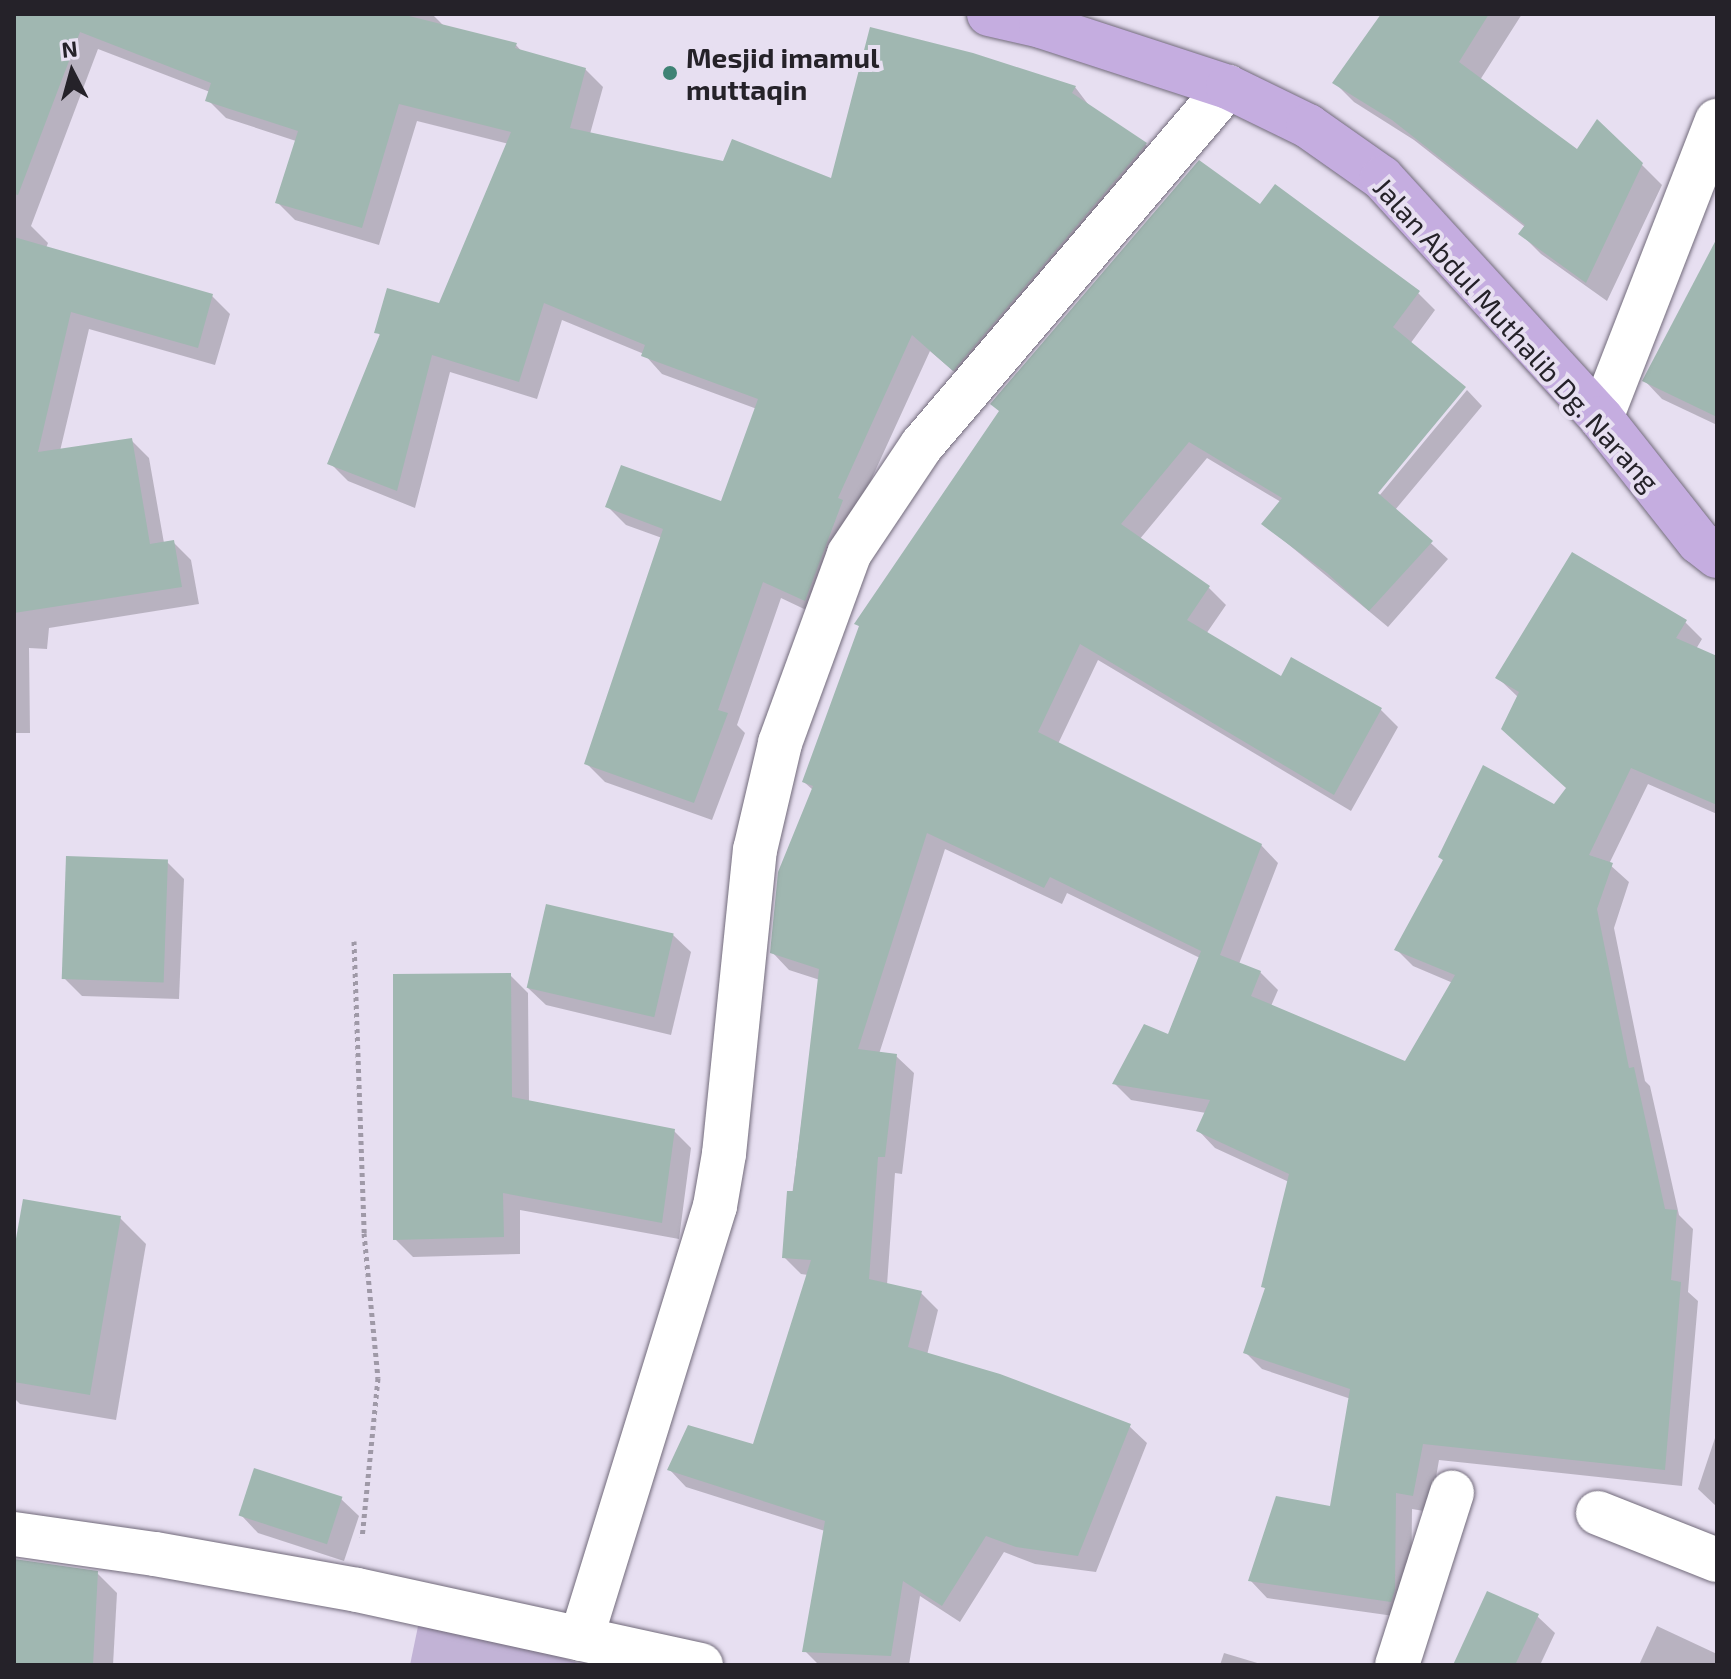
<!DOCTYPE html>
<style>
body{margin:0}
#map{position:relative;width:1731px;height:1679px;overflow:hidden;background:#e7dff1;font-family:"Exo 2",sans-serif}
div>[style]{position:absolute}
.green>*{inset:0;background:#c2b3d6}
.shadow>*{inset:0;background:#0003}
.building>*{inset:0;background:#a0b7b1;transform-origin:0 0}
.path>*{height:5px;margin-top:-2.5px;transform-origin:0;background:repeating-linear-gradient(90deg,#9f99a7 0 4px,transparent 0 8px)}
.roads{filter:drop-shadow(0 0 2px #726b7b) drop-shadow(0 0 2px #726b7b)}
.minor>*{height:44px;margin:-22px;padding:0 22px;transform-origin:22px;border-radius:22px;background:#fff}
.major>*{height:44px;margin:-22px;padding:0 22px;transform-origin:22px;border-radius:22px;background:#c5ade0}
.dots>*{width:22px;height:22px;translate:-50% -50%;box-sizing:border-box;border:4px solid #e7dff1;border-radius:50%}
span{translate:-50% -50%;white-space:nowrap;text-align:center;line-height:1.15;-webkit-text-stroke:8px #e7dff1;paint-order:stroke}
.poi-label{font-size:28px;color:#252229;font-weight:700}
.left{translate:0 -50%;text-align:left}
.street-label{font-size:28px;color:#252229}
.frame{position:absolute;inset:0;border:16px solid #252229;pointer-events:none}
.north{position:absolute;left:32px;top:32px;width:80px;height:80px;-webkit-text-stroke:6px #e7dff1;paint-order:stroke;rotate:354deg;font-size:22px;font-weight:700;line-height:32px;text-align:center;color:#252229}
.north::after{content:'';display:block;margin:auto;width:28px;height:36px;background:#252229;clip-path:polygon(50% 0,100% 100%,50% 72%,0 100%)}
</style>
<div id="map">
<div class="green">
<i style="clip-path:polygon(422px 1607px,583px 1665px,410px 1665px)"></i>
</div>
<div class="shadow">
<i style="clip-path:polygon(14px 14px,432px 14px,445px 27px,516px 45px,523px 53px,585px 69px,603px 87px,590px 134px,724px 164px,833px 180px,1075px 87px,1091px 108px,1146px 145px,1163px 163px,972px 387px,930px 351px,855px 515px,823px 618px,781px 598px,737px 725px,745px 733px,712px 820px,605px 782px,587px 764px,662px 538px,626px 525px,608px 507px,722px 503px,757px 409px,662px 374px,644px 354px,562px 320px,537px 399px,450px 372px,415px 508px,348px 481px,330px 463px,381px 336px,377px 332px,440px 306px,509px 144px,417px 121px,379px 245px,295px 220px,277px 202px,296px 141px,226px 118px,208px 100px,210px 92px,98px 49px,31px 226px,48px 243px,46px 248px,212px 296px,230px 314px,215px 365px,89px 329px,60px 451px,131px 440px,149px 458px,164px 543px,173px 542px,191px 560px,199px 604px,49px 628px,47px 649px,29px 648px,30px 733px,14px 733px)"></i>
<i style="clip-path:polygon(1383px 14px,1522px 14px,1480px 80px,1577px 152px,1642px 165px,1662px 185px,1607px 301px,1541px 254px,1521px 234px,1525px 227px,1414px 140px,1354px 102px,1334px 82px)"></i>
<i style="clip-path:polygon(1261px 207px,1418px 293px,1435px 310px,1410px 344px,1371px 499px,1374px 502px,1467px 390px,1482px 406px,1395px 510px,1448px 559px,1388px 627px,1264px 524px,1281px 502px,1207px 458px,1139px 540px,1209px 588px,1226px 605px,1206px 634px,1282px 679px,1381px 710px,1398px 727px,1351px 811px,1098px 660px,1058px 744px,1261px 845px,1278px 863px,1239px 964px,1260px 972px,1278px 990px,1271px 1006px,1405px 1064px,1453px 983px,1413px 966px,1396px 949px,1554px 807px,1567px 789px,1518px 697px,1498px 678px,1685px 622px,1702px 639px,1696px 649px,1717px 658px,1717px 814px,1648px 784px,1609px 864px,1629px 882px,1614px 928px,1645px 1081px,1650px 1086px,1679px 1215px,1693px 1229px,1688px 1292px,1698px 1301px,1682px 1486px,1439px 1460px,1430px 1512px,1412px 1509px,1411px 1608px,1408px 1618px,1267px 1598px,1250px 1580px,1331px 1508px,1351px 1399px,1262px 1369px,1245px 1352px,1267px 1290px,1263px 1286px,1289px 1182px,1215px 1148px,1198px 1130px,1206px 1113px,1131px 1100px,1114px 1083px,1169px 1037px,1200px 958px,1067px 893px,1062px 904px,945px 849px,879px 1054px,896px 1056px,914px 1073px,902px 1174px,895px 1173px,887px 1285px,921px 1293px,938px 1310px,927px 1355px,1129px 1426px,1147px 1443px,1096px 1572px,1035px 1564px,1004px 1552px,960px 1622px,920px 1596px,909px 1665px,819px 1665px,805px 1651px,825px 1531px,686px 1487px,669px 1469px,754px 1447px,808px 1275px,801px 1274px,784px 1257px,820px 980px,789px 970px,772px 952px,813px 790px,804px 782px,861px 628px,856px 623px)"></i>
<i style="clip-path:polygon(1717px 240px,1717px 425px,1662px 399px,1645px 381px)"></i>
<i style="clip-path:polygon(167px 862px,184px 879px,179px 999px,82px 996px,64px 978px)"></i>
<i style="clip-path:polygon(673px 935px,691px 952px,671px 1035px,546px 1005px,528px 988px)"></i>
<i style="clip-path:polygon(510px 975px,528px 993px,529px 1102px,674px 1131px,691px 1148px,679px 1239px,520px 1210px,520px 1254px,413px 1257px,395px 1239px)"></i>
<i style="clip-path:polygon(120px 1218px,146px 1244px,116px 1420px,20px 1404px,14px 1398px,14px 1261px)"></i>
<i style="clip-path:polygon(1717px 1432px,1717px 1507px,1698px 1489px)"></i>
<i style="clip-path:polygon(341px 1499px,359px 1516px,344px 1561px,258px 1533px,241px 1515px)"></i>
<i style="clip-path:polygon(14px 1561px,97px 1573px,117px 1593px,113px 1665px,14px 1665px)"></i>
<i style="clip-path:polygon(1537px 1616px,1555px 1633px,1540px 1665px,1455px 1665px)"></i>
<i style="clip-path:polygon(1657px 1626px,1717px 1654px,1717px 1665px,1639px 1665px)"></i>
<i style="clip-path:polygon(1224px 1653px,1264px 1665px,1220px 1665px)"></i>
</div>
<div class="building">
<i style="clip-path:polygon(14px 14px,401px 14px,517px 43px,515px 48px,586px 68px,570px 128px,723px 161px,732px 139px,831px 178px,870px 27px,973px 53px,1076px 86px,1072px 93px,1147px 143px,953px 371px,912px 335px,838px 498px,843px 500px,805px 601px,763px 582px,718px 710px,728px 713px,694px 803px,584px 764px,663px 529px,605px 507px,621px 465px,721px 501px,758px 399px,641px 356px,645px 345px,544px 303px,519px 382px,432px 355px,397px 491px,327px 464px,380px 334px,374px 333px,387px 288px,439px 303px,511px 132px,399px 104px,362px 228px,275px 203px,298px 131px,205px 101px,211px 83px,80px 32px,18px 195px,14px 194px)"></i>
<i style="clip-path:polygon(1381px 14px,1489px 14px,1459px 62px,1577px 149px,1597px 119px,1643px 163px,1586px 283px,1518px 234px,1525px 225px,1392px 120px,1332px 83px)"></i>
<i style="clip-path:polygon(1199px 160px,1260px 204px,1275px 184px,1420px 291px,1393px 327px,1466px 387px,1378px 493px,1433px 541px,1369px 611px,1327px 573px,1261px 524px,1282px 498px,1189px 442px,1121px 524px,1210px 586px,1187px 620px,1281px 676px,1291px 657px,1382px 708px,1334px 795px,1080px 644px,1038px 732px,1262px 844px,1220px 955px,1261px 971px,1251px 996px,1405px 1061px,1455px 975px,1394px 950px,1443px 860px,1438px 857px,1483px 765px,1554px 804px,1566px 788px,1501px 729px,1519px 692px,1495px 678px,1572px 552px,1687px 620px,1676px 638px,1717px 656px,1717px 805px,1631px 768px,1589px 855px,1613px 863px,1597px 909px,1629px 1068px,1634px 1067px,1665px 1209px,1677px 1210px,1671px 1280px,1681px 1282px,1665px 1470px,1423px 1444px,1413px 1496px,1396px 1493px,1395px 1590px,1391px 1602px,1248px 1581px,1276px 1496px,1330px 1506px,1350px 1389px,1243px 1353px,1265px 1288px,1261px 1287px,1289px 1174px,1196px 1131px,1210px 1100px,1112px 1084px,1144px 1024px,1168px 1034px,1201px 951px,1050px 877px,1044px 888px,927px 833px,858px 1049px,897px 1054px,885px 1157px,878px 1157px,869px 1279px,922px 1291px,908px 1347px,1000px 1374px,1131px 1424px,1078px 1556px,1016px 1547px,986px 1536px,942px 1606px,903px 1581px,891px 1656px,802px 1652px,825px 1521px,667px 1470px,688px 1425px,753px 1444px,811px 1260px,782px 1258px,787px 1191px,793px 1191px,819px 969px,770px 953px,778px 872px,813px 786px,802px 782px,859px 626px,854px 624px,999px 411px,990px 404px)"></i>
<i style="clip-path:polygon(14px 237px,213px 294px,198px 348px,71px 312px,38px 452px,132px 438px,150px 544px,174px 540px,182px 587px,14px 613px)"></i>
<i style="clip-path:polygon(1717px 238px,1717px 417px,1642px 381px)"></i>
<i style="left:66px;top:856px;width:102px;height:123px;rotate:2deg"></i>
<i style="left:546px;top:904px;width:131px;height:86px;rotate:13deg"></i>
<i style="clip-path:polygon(511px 973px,512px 1097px,675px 1129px,662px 1223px,503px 1193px,504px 1237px,393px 1240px,393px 974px)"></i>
<i style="clip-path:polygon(23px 1199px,121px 1216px,90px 1395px,14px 1382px,14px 1250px)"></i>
<i style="left:254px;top:1468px;width:93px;height:50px;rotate:18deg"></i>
<i style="clip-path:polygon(14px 1559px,98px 1571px,93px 1665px,14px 1665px)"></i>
<i style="clip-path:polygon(1487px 1591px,1539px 1614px,1515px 1665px,1453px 1665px)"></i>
</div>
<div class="path">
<i style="left:354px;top:941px;width:292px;rotate:88deg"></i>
<i style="left:364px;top:1233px;width:146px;rotate:84.5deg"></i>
<i style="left:378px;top:1378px;width:160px;rotate:95.7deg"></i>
</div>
<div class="roads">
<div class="minor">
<i style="left:1601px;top:418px;width:319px;rotate:-68.7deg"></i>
<i style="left:1598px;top:1513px;width:128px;rotate:21.6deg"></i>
<i style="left:14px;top:1534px;width:142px;rotate:8.1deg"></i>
<i style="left:155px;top:1554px;width:205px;rotate:10.1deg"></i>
<i style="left:357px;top:1590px;width:352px;rotate:12.3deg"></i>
<i style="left:581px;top:1639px;width:453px;rotate:-72.8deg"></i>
<i style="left:715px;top:1206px;width:53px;rotate:-80.2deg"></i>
<i style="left:724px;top:1154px;width:306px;rotate:-84.2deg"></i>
<i style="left:755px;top:850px;width:110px;rotate:-76.8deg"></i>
<i style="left:780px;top:743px;width:201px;rotate:-69.9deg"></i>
<i style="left:849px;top:554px;width:131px;rotate:-56.2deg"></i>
<i style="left:922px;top:445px;width:471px;rotate:-49.5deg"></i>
<i style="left:1397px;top:1665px;width:181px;rotate:-72.3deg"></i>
</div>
<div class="major">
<i style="left:989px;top:14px;width:53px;rotate:13deg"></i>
<i style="left:1041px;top:26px;width:197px;rotate:18.1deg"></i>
<i style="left:1228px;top:87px;width:89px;rotate:26deg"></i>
<i style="left:1308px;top:126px;width:90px;rotate:35.1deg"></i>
<i style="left:1382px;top:178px;width:325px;rotate:47.6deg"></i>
<i style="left:1601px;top:418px;width:158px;rotate:51.7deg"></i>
<i style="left:1699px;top:542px;width:23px;rotate:38deg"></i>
</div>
</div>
<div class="dots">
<i style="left:670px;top:73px;background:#3f8375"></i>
</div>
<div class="poi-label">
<span class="left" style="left:686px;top:73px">Mesjid imamul<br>muttaqin</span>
</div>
<div class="street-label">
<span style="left:1517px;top:334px;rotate:48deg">Jalan Abdul Muthalib Dg. Narang</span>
</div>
<div class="frame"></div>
<div class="north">N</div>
</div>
